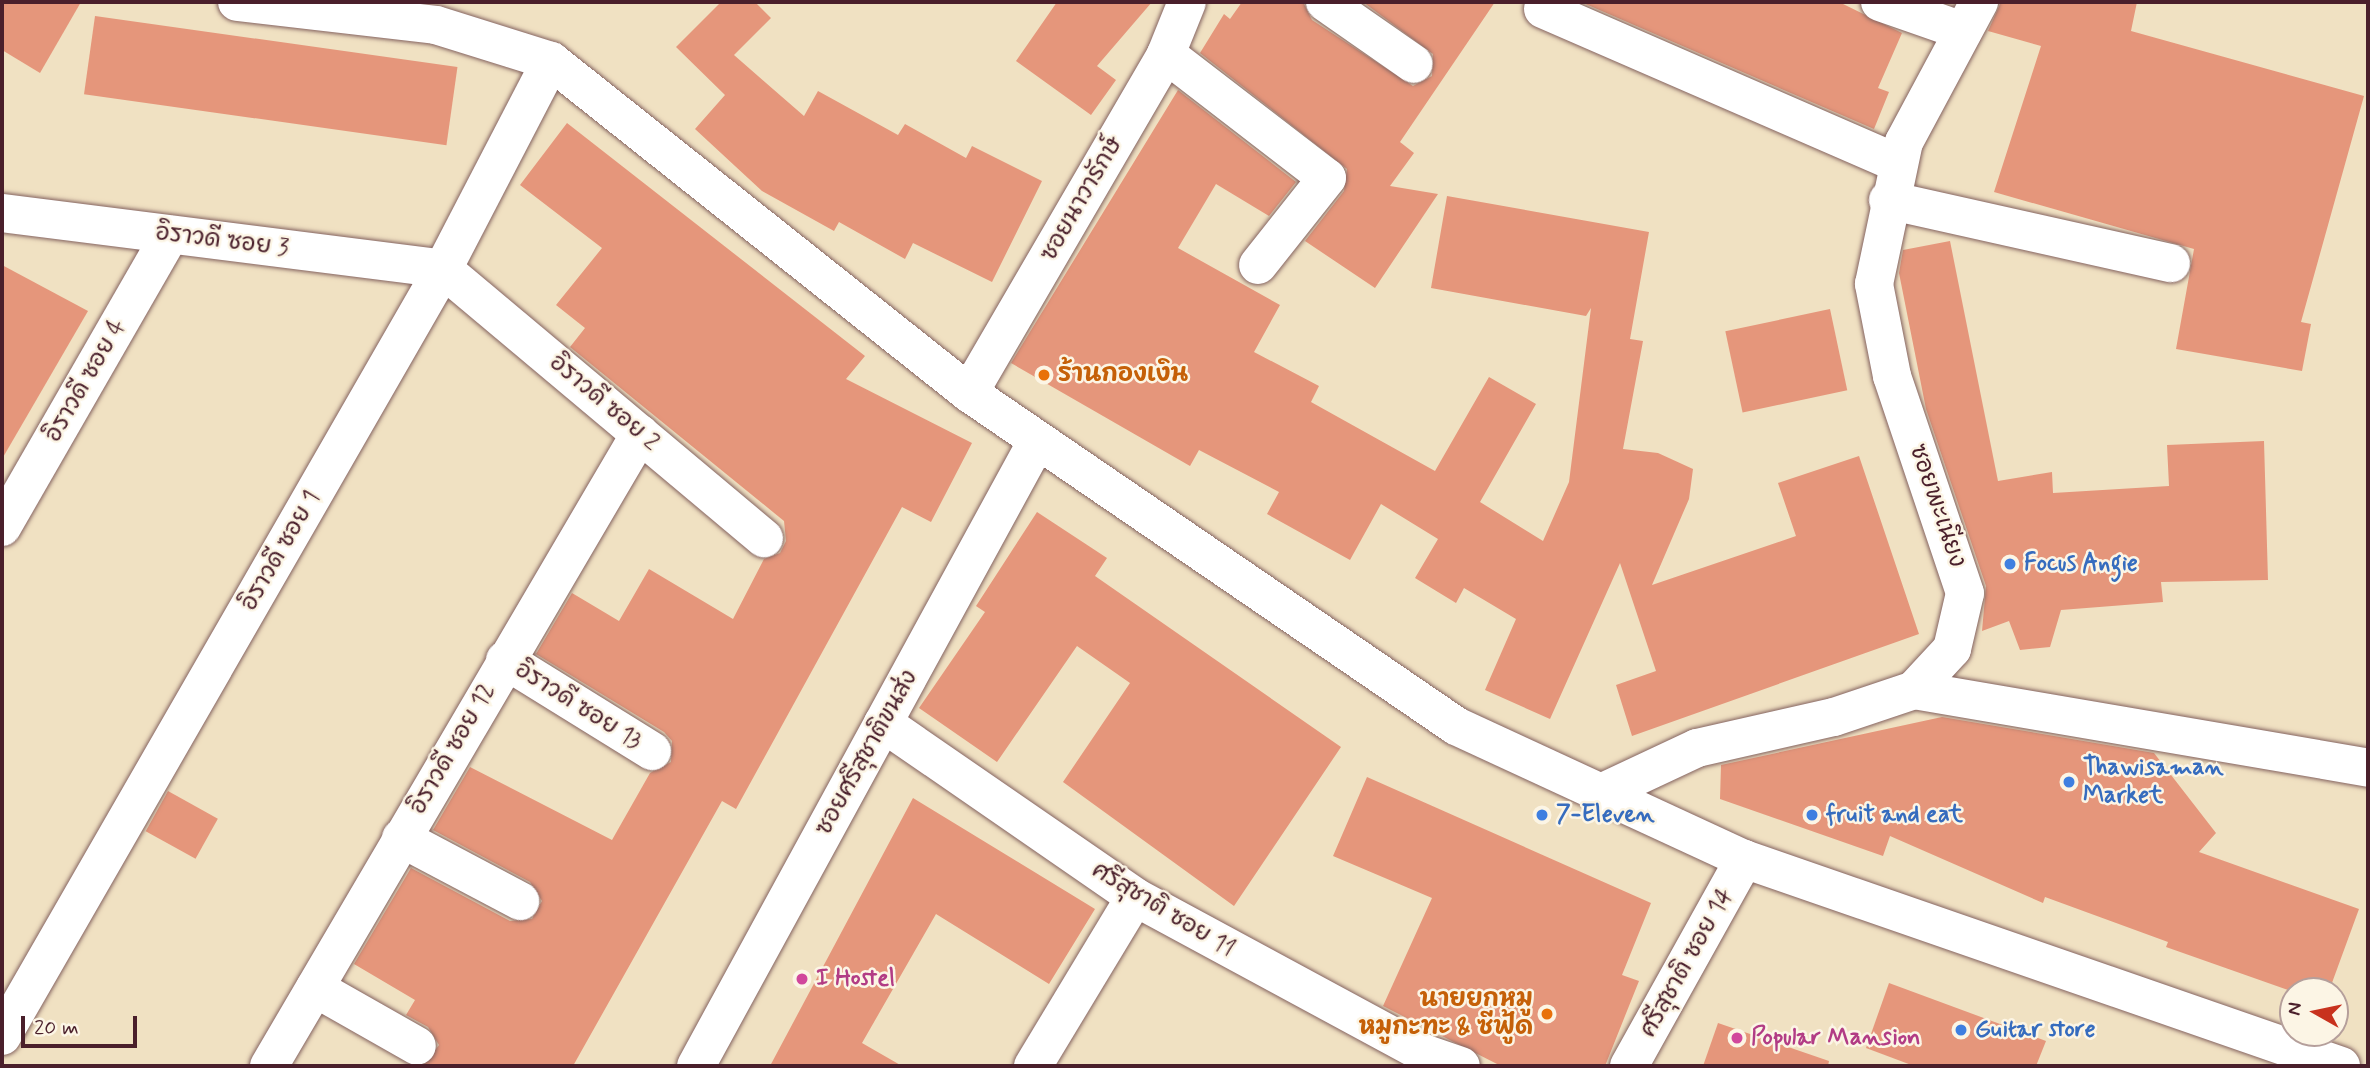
<!DOCTYPE html>
<meta charset="utf-8">
<style>
body{margin:0}
#map{position:relative;width:2370px;height:1068px;overflow:hidden;background:#f0e1c2;font-family:Mynerve,"Playpen Sans Thai",sans-serif}
div>[style]{position:absolute}
.building>*{inset:0;background:#e5967b;transform-origin:0 0}
.roads{filter:drop-shadow(0 0 2px #846360) drop-shadow(0 0 2px #846360)}
.minor>*{height:38px;margin:-19px;padding:0 19px;transform-origin:19px;border-radius:19px;background:#fff}
.dots>*{width:19px;height:19px;translate:-50% -50%;box-sizing:border-box;border:4px solid #fcf5e5;border-radius:50%}
span{translate:-50% -50%;white-space:nowrap;text-align:center;line-height:1.15;-webkit-text-stroke:5px #fcf5e5;paint-order:stroke}
.street-label{font-size:24px;color:#4a1f2b}
.food-label{font-size:24px;color:#c56008;font-weight:700}
.left{translate:0 -50%;text-align:left}
.right{translate:-100% -50%;text-align:right}
.shop-label{font-size:24px;color:#366cbe;font-weight:700}
.hotel-label{font-size:24px;color:#b23c85;font-weight:700}
.frame{position:absolute;inset:0;border:4px solid #4a1f2b;pointer-events:none}
.north{position:absolute;left:2279px;top:977px;width:70px;height:70px;box-sizing:border-box;background:#fcf5e5;border:2px solid #b59f9b;border-radius:50%;rotate:279deg;font-size:19px;font-weight:700;line-height:28px;text-align:center;color:#4a1f2b}
.north::after{content:'';display:block;margin:auto;width:24px;height:32px;background:#c8321e;clip-path:polygon(50% 0,100% 100%,50% 72%,0 100%)}
.scale{position:absolute;left:21px;top:1016px;width:116px;height:32px;box-sizing:border-box;border:4px solid #4a1f2b;border-top:0;padding-left:9px;font-size:21px;line-height:24px;white-space:nowrap;color:#4a1f2b;-webkit-text-stroke:5px #fcf5e5;paint-order:stroke}
</style>
<div id="map">
<div class="building">
<i style="clip-path:polygon(2px 2px,81px 2px,40px 73px,2px 50px)"></i>
<i style="clip-path:polygon(721px 2px,755px 2px,771px 18px,734px 55px,804px 116px,818px 91px,898px 135px,905px 124px,966px 158px,972px 146px,1042px 181px,992px 282px,913px 243px,905px 259px,839px 222px,834px 231px,762px 191px,695px 129px,725px 95px,676px 47px)"></i>
<i style="clip-path:polygon(1057px 2px,1152px 2px,1097px 66px,1116px 80px,1091px 115px,1016px 61px)"></i>
<i style="clip-path:polygon(1242px 2px,1303px 2px,1312px 20px,1413px 86px,1432px 76px,1433px 54px,1363px 2px,1495px 2px,1400px 142px,1414px 153px,1390px 186px,1438px 194px,1375px 288px,1305px 241px,1344px 191px,1347px 169px,1200px 53px,1224px 14px,1230px 19px)"></i>
<i style="clip-path:polygon(1581px 2px,1839px 2px,1902px 33px,1878px 88px,1889px 92px,1874px 129px)"></i>
<i style="clip-path:polygon(2001px 2px,2137px 2px,2131px 31px,2364px 96px,2301px 322px,2311px 324px,2302px 371px,2176px 349px,2194px 249px,1994px 192px,2041px 46px,1988px 31px)"></i>
<i style="left:95px;top:16px;width:366px;height:79px;rotate:8deg"></i>
<i style="clip-path:polygon(1178px 90px,1296px 182px,1269px 216px,1216px 184px,1178px 248px,1280px 305px,1254px 352px,1319px 386px,1311px 402px,1435px 471px,1489px 377px,1536px 404px,1480px 502px,1543px 541px,1569px 482px,1591px 308px,1586px 316px,1431px 288px,1447px 196px,1649px 232px,1630px 339px,1643px 341px,1623px 449px,1658px 453px,1693px 469px,1689px 499px,1652px 585px,1796px 536px,1778px 483px,1859px 456px,1919px 634px,1632px 736px,1616px 685px,1656px 671px,1620px 563px,1550px 719px,1485px 690px,1516px 619px,1464px 588px,1456px 603px,1415px 578px,1438px 539px,1381px 504px,1350px 560px,1267px 514px,1279px 492px,1199px 450px,1190px 466px,1011px 363px)"></i>
<i style="clip-path:polygon(567px 123px,865px 356px,846px 379px,972px 443px,931px 522px,902px 507px,736px 809px,722px 801px,573px 1066px,423px 1066px,439px 1045px,428px 1027px,406px 1015px,415px 1000px,354px 964px,411px 868px,510px 921px,532px 919px,542px 901px,530px 882px,433px 830px,470px 767px,612px 840px,650px 773px,671px 762px,672px 741px,664px 732px,536px 654px,572px 593px,619px 621px,649px 569px,733px 619px,764px 559px,780px 553px,786px 541px,784px 521px,570px 347px,585px 328px,556px 305px,602px 248px,520px 185px)"></i>
<i style="clip-path:polygon(1950px 241px,1998px 481px,2052px 472px,2053px 493px,2169px 486px,2167px 445px,2264px 441px,2268px 580px,2161px 582px,2163px 602px,2061px 610px,2050px 647px,2020px 650px,2009px 621px,1982px 631px,1986px 586px,1926px 409px,1899px 273px,1903px 250px)"></i>
<i style="clip-path:polygon(2px 265px,88px 311px,2px 459px)"></i>
<i style="left:1830px;top:309px;width:83px;height:107px;rotate:78deg"></i>
<i style="clip-path:polygon(1037px 512px,1107px 558px,1095px 576px,1341px 747px,1234px 906px,1063px 782px,1130px 683px,1077px 646px,997px 762px,919px 708px,985px 612px,976px 606px)"></i>
<i style="clip-path:polygon(1942px 717px,2154px 753px,2216px 833px,2199px 852px,2359px 909px,2329px 991px,2291px 991px,2166px 947px,2168px 942px,2045px 897px,2043px 903px,1890px 836px,1883px 856px,1720px 799px,1721px 765px)"></i>
<i style="clip-path:polygon(1367px 777px,1651px 903px,1622px 975px,1639px 981px,1605px 1066px,1501px 1066px,1383px 1006px,1432px 898px,1333px 856px)"></i>
<i style="left:168px;top:791px;width:57px;height:46px;rotate:29deg"></i>
<i style="clip-path:polygon(913px 798px,1095px 909px,1049px 984px,936px 914px,862px 1043px,902px 1066px,770px 1066px)"></i>
<i style="clip-path:polygon(1889px 983px,2046px 1041px,2036px 1066px,1914px 1066px,1866px 1048px)"></i>
<i style="clip-path:polygon(1718px 1023px,1829px 1061px,1828px 1066px,1703px 1066px)"></i>
</div>
<div class="roads">
<div class="minor">
<i style="left:237px;top:2px;width:200px;rotate:6.6deg"></i>
<i style="left:436px;top:25px;width:121px;rotate:17.4deg"></i>
<i style="left:551px;top:61px;width:534px;rotate:38.46deg"></i>
<i style="left:969px;top:393px;width:590px;rotate:34.36deg"></i>
<i style="left:1456px;top:726px;width:317px;rotate:24.8deg"></i>
<i style="left:1744px;top:859px;width:632px;rotate:19.12deg"></i>
<i style="left:1325px;top:2px;width:108px;rotate:34.9deg"></i>
<i style="left:1880px;top:2px;width:88px;rotate:19.3deg"></i>
<i style="left:1543px;top:9px;width:387px;rotate:23.5deg"></i>
<i style="left:1166px;top:54px;width:203px;rotate:37.6deg"></i>
<i style="left:1327px;top:178px;width:111px;rotate:128.4deg"></i>
<i style="left:1888px;top:200px;width:290px;rotate:12.6deg"></i>
<i style="left:2px;top:213px;width:445px;rotate:7.2deg"></i>
<i style="left:443px;top:269px;width:419px;rotate:40deg"></i>
<i style="left:969px;top:393px;width:392px;rotate:-59.8deg"></i>
<i style="left:1166px;top:54px;width:56px;rotate:-68deg"></i>
<i style="left:2px;top:527px;width:337px;rotate:-60.1deg"></i>
<i style="left:505px;top:660px;width:173px;rotate:31.8deg"></i>
<i style="left:1914px;top:690px;width:461px;rotate:9.7deg"></i>
<i style="left:883px;top:723px;width:306px;rotate:34.6deg"></i>
<i style="left:1135px;top:897px;width:328px;rotate:28.4deg"></i>
<i style="left:1423px;top:1053px;width:40px;rotate:18.9deg"></i>
<i style="left:1601px;top:793px;width:106px;rotate:-25.1deg"></i>
<i style="left:1697px;top:748px;width:140px;rotate:-12.8deg"></i>
<i style="left:1834px;top:717px;width:84px;rotate:-18.6deg"></i>
<i style="left:1914px;top:690px;width:56px;rotate:-47.2deg"></i>
<i style="left:1952px;top:649px;width:57px;rotate:-76.9deg"></i>
<i style="left:1965px;top:593px;width:229px;rotate:-108.6deg"></i>
<i style="left:1892px;top:376px;width:94px;rotate:-101.1deg"></i>
<i style="left:1874px;top:284px;width:145px;rotate:-78.1deg"></i>
<i style="left:1904px;top:142px;width:159px;rotate:-61.8deg"></i>
<i style="left:401px;top:838px;width:135px;rotate:27.9deg"></i>
<i style="left:315px;top:988px;width:117px;rotate:29.6deg"></i>
<i style="left:2px;top:1036px;width:885px;rotate:-60.1deg"></i>
<i style="left:443px;top:269px;width:234px;rotate:-62.6deg"></i>
<i style="left:269px;top:1066px;width:733px;rotate:-59.59deg"></i>
<i style="left:696px;top:1066px;width:712px;rotate:-61.38deg"></i>
<i style="left:1033px;top:1066px;width:197px;rotate:-58.9deg"></i>
<i style="left:1629px;top:1066px;width:237px;rotate:-60.9deg"></i>
</div>
</div>
<div class="dots">
<i style="left:1044px;top:375px;background:#e8710a"></i>
<i style="left:2010px;top:564px;background:#3f7fe0"></i>
<i style="left:2069px;top:782px;background:#3f7fe0"></i>
<i style="left:1542px;top:815px;background:#3f7fe0"></i>
<i style="left:1812px;top:815px;background:#3f7fe0"></i>
<i style="left:802px;top:979px;background:#d1479c"></i>
<i style="left:1547px;top:1014px;background:#e8710a"></i>
<i style="left:1961px;top:1030px;background:#3f7fe0"></i>
<i style="left:1737px;top:1038px;background:#d1479c"></i>
</div>
<div class="street-label">
<span style="left:1082px;top:199px;rotate:-60deg">ซอยนาวารักษ์</span>
<span style="left:222px;top:241px;rotate:7deg">อิราวดี ซอย 3</span>
<span style="left:86px;top:381px;rotate:-60deg">อิราวดี ซอย 4</span>
<span style="left:604px;top:403px;rotate:40deg">อิราวดี ซอย 2</span>
<span style="left:1937px;top:506px;rotate:71deg">ซอยพะเนียง</span>
<span style="left:281px;top:551px;rotate:-60deg">อิราวดี ซอย 1</span>
<span style="left:578px;top:706px;rotate:32deg">อิราวดี ซอย 13</span>
<span style="left:453px;top:749px;rotate:-60deg">อิราวดี ซอย 12</span>
<span style="left:867px;top:753px;rotate:-61deg">ซอยศรีสุชาติขนส่ง</span>
<span style="left:1163px;top:910px;rotate:31deg">ศรีสุชาติ ซอย 11</span>
<span style="left:1687px;top:963px;rotate:-61deg">ศรีสุชาติ ซอย 14</span>
</div>
<div class="food-label">
<span class="left" style="left:1058px;top:375px">ร้านกองเงิน</span>
<span class="right" style="left:1533px;top:1014px">นายยกหมู<br>หมูกะทะ &amp; ซีฟู้ด</span>
</div>
<div class="shop-label">
<span class="left" style="left:2024px;top:564px">Focus Angie</span>
<span class="left" style="left:2083px;top:782px">Thawisaman<br>Market</span>
<span class="left" style="left:1556px;top:815px">7-Eleven</span>
<span class="left" style="left:1826px;top:815px">fruit and eat</span>
<span class="left" style="left:1975px;top:1030px">Guitar store</span>
</div>
<div class="hotel-label">
<span class="left" style="left:816px;top:979px">I Hostel</span>
<span class="left" style="left:1751px;top:1038px">Popular Mansion</span>
</div>
<div class="frame"></div>
<div class="north">N</div>
<div class="scale">20 m</div>
</div>
